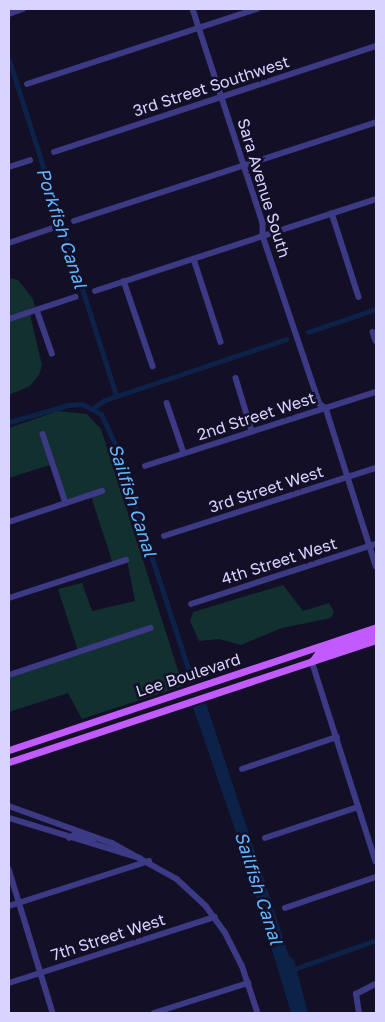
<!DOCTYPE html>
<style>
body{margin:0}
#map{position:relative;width:385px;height:1022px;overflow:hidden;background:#130f26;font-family:"Golos Text",sans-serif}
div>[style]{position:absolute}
.green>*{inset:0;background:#12302f}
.water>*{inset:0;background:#0c2248}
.canal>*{height:5px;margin:-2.5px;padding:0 2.5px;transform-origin:2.5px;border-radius:2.5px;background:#0c2248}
.minor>*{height:5.5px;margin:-2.75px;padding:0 2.75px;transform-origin:2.75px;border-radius:2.75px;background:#3d3a85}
.major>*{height:7px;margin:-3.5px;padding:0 3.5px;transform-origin:3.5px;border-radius:3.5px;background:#c25bff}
span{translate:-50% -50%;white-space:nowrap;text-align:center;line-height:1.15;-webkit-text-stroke:5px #130f26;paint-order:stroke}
.street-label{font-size:16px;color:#d9d4ff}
.water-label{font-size:18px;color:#62b6ff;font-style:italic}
.frame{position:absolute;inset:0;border:10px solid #d9d4ff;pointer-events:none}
</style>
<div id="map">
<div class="green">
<i style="clip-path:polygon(9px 278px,18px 280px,33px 299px,35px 307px,31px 308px,31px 319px,42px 365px,39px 375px,30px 386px,9px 395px)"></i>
<i style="clip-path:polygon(58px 411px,87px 414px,101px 429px,183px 686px,82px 719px,68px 693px,9px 712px,9px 675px,78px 651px,58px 589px,82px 583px,92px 611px,135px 601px,127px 560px,113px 564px,91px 496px,62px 502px,56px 463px,9px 478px,9px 428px)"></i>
<i style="clip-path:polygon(283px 585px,303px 611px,329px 603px,334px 612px,331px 618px,282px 628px,241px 645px,219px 639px,199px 641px,190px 621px,193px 612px)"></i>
</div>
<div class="water">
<i style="clip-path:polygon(206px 703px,289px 956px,294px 960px,308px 1013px,291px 1013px,243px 853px,193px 707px)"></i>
</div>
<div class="canal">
<i style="left:9px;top:60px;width:353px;rotate:72.3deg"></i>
<i style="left:308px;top:332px;width:72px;rotate:-18.7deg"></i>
<i style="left:93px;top:408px;width:14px;rotate:-34deg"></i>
<i style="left:105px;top:400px;width:191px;rotate:-18.6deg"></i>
<i style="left:9px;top:422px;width:61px;rotate:-16.1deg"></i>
<i style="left:68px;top:405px;width:14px;rotate:-4deg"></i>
<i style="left:82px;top:404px;width:21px;rotate:28deg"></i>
<i style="left:101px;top:414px;width:31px;rotate:65deg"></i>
<i style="left:114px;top:442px;width:250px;rotate:71.9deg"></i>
<i style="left:291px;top:970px;width:90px;rotate:-19.4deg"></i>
</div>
<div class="minor">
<i style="left:193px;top:9px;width:225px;rotate:71.9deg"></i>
<i style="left:263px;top:223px;width:13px;rotate:90deg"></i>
<i style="left:263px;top:236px;width:177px;rotate:71.3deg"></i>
<i style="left:320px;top:404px;width:7px;rotate:34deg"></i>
<i style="left:326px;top:408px;width:166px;rotate:72.4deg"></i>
<i style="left:9px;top:14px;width:15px;rotate:-20deg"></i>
<i style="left:27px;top:84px;width:242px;rotate:-18.1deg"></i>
<i style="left:54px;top:152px;width:339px;rotate:-18.2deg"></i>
<i style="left:9px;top:167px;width:22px;rotate:-18deg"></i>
<i style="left:332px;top:213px;width:88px;rotate:72.2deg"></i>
<i style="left:74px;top:221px;width:318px;rotate:-18.1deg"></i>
<i style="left:9px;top:243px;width:46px;rotate:-18.8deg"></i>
<i style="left:194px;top:259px;width:87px;rotate:72deg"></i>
<i style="left:124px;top:281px;width:90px;rotate:71.2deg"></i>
<i style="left:95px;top:291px;width:296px;rotate:-18.1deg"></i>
<i style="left:37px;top:310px;width:46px;rotate:70.8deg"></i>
<i style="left:9px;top:319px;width:70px;rotate:-18.4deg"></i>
<i style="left:373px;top:332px;width:9px;rotate:72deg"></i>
<i style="left:236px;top:378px;width:55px;rotate:73.2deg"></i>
<i style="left:167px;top:403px;width:53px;rotate:71.2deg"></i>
<i style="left:43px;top:434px;width:73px;rotate:71.6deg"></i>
<i style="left:145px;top:466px;width:243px;rotate:-17.8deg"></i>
<i style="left:9px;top:522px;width:98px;rotate:-18.4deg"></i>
<i style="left:164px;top:536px;width:223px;rotate:-17.8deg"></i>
<i style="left:9px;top:598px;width:123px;rotate:-18deg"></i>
<i style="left:191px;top:604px;width:194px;rotate:-18deg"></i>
<i style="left:312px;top:661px;width:210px;rotate:72.3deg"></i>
<i style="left:9px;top:675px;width:149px;rotate:-18.4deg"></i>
<i style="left:242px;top:769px;width:100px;rotate:-18.6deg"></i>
<i style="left:9px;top:806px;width:109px;rotate:19.8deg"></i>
<i style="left:112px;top:843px;width:74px;rotate:29deg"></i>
<i style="left:177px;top:879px;width:40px;rotate:43deg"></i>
<i style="left:206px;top:906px;width:32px;rotate:54deg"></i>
<i style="left:225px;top:932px;width:37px;rotate:63deg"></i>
<i style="left:242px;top:965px;width:51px;rotate:71.6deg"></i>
<i style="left:9px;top:818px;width:137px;rotate:17deg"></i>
<i style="left:69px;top:838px;width:6px;rotate:-31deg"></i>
<i style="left:74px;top:835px;width:20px;rotate:15deg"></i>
<i style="left:265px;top:838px;width:98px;rotate:-18.4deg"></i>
<i style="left:9px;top:869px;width:151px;rotate:73deg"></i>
<i style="left:9px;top:906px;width:147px;rotate:-17.8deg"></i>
<i style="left:285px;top:908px;width:96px;rotate:-18.8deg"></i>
<i style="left:9px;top:983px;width:216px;rotate:-17.8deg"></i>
<i style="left:154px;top:1013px;width:99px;rotate:-17.7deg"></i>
<i style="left:359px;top:1013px;width:19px;rotate:-99deg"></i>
<i style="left:356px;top:994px;width:22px;rotate:-27deg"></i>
</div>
<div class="major">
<i style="left:312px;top:661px;width:10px;rotate:-53deg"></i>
<i style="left:318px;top:653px;width:61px;rotate:-19deg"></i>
<i style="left:9px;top:750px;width:387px;rotate:-18.5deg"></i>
<i style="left:9px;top:762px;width:387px;rotate:-18.4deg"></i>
</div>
<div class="street-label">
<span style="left:211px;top:86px;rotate:-18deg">3rd Street Southwest</span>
<span style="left:264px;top:188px;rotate:73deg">Sara Avenue South</span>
<span style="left:256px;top:416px;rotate:-18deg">2nd Street West</span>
<span style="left:266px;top:489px;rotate:-18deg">3rd Street West</span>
<span style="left:279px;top:561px;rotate:-18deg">4th Street West</span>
<span style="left:188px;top:675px;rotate:-18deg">Lee Boulevard</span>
<span style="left:108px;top:937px;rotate:-18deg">7th Street West</span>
</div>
<div class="water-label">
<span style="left:62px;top:228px;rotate:72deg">Porkfish Canal</span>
<span style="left:133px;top:500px;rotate:72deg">Sailfish Canal</span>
<span style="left:259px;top:888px;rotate:72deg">Sailfish Canal</span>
</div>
<div class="frame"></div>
</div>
